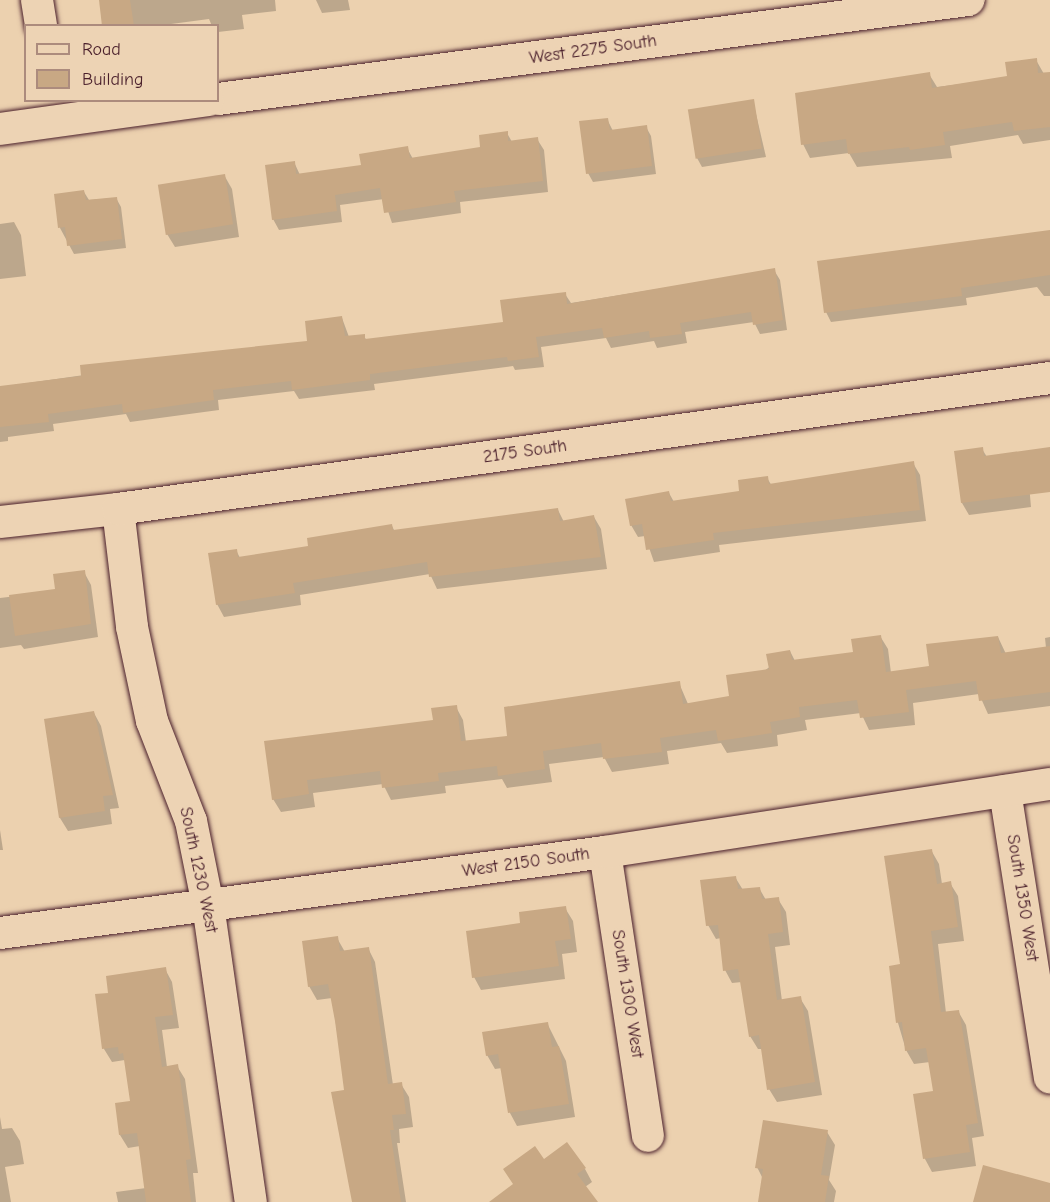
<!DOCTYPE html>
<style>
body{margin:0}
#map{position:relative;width:1050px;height:1202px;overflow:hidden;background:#ecd1af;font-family:"Comic Neue",sans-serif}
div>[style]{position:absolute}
.shadow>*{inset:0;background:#0003}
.building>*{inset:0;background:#c8a884;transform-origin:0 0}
.roads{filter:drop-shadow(0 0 2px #4a1f2b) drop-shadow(0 0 2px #4a1f2b)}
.minor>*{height:32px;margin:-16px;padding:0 16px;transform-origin:16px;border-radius:16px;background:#edd3b4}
span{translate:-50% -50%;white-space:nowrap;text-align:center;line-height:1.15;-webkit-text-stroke:4.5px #edd3b4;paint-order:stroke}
.street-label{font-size:18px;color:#4a1f2b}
.legend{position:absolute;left:24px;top:24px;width:195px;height:78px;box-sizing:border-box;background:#edd3b4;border:2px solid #ac8b7d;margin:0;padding:8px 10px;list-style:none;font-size:18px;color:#4a1f2b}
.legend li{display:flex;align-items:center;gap:12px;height:30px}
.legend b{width:30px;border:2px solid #ac8b7d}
</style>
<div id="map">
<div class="shadow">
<i style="clip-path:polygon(100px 0,275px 0,276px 11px,242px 15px,244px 29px,218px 32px,218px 26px,212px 26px,209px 19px,156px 26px,104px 26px)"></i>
<i style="clip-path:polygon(316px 0,348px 0,350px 10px,322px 13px)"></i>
<i style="clip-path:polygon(1036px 60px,1044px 74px,1050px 74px,1050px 140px,1023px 144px,1018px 135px,950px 146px,952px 158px,857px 167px,849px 153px,810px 158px,803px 144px,929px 74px,937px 87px,1008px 78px)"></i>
<i style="clip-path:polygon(753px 101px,766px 157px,702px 167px,697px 158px,690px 111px)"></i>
<i style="clip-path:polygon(607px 119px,613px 131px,646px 127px,651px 136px,656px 174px,593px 182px,588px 173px)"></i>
<i style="clip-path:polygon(507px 133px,512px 142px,537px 139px,544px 150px,548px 192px,460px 202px,461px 213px,392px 223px,384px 199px,340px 205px,342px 222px,279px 230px,273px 219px,294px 162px,300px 175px,363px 167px,407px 148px,413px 159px,482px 148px)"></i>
<i style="clip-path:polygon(224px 175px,232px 189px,239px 237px,175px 247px,167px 234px)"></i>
<i style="clip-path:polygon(84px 192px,89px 200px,116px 198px,121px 207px,126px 248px,74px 254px,60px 228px,55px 195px)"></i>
<i style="clip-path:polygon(14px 222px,21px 235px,26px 276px,0 279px,0 224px)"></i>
<i style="clip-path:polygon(1050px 232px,1050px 296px,1044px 296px,1037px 287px,966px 298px,967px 305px,831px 322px,826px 312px)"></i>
<i style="clip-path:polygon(774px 270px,780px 280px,787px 330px,760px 334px,754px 322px,685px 332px,687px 343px,657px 348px,654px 341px,611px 348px,606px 338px,541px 347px,544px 367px,515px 370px,513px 366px,374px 384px,375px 390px,299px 399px,294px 391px,218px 400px,219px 410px,130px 422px,126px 414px,53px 424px,54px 431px,8px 437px,8px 441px,0 442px,0 387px,309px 343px,342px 318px,349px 337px,364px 336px,367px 341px,505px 323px,565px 294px,571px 303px)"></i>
<i style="clip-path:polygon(1050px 440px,1050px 481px,1029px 484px,1031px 507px,969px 515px,962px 503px,956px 452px,982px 449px,987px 457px,1050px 449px)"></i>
<i style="clip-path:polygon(913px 463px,920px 475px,926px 521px,719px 545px,720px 552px,654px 562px,645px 536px,638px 537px,631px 525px,669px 493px,674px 502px,741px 492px,767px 478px,772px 486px)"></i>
<i style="clip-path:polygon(558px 510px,564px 522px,594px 517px,601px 529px,607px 569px,437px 589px,430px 574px,300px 595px,301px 605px,224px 617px,217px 604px,236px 550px,240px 558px,309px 547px,392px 526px,395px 532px)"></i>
<i style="clip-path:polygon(84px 572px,91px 585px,98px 637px,24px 649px,21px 645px,0 648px,0 598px,57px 591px)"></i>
<i style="clip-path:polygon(880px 636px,888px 649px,891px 673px,931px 667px,998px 637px,1006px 654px,1046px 648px,1045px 638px,1050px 637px,1050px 706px,988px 714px,979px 694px,913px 703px,915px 725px,869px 730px,861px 713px,805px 720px,807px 730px,777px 735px,778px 746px,727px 753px,721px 743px,667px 751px,669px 764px,612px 772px,604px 757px,549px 764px,552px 782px,507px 788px,502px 779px,445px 786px,446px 793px,391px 800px,383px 784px,313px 793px,315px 807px,281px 812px,273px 799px,266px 743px,435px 722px,456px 707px,463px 720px,466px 742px,509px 738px,679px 683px,688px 704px,731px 697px,790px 651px,795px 661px,855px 654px)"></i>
<i style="clip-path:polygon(94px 713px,101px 726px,119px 808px,110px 809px,112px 824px,68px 831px,60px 818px,46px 720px)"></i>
<i style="clip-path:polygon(0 830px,3px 850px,0 850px)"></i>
<i style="clip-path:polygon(931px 850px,939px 864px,942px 884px,950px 883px,958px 896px,964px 941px,938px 944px,946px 1013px,958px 1011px,966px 1025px,984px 1136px,972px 1138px,976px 1166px,932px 1172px,925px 1159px,915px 1095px,935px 1093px,930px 1062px,914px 1064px,906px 1050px,898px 1023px,891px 967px,902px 966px)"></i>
<i style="clip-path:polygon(735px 877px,743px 890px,759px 888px,766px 900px,778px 899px,786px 912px,790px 945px,775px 947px,782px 1001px,800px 998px,808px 1011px,822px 1095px,777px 1102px,769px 1089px,762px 1049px,758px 1049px,750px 1036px,742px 982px,732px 983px,725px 970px,721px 938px,716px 939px,708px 925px)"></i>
<i style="clip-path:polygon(565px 908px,573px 921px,577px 952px,562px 954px,565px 979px,481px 990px,474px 977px,522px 924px)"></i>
<i style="clip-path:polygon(337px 938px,345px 952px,368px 948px,375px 962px,393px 1085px,401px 1084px,409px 1097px,413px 1127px,399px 1129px,400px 1143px,397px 1143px,406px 1202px,353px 1202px,332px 1093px,346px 1091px,332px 998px,317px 1000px,309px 986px)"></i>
<i style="clip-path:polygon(165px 969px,172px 982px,179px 1028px,162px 1030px,167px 1067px,177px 1066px,185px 1079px,198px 1173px,193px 1173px,196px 1202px,118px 1202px,116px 1192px,146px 1188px,140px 1146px,128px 1148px,120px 1135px,132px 1102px,125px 1060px,112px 1062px,104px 1049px,110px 994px)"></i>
<i style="clip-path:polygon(547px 1023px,566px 1061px,575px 1117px,517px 1126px,510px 1113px,502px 1068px,495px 1069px,487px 1055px)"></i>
<i style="clip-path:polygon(0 1117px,2px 1129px,12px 1128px,20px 1141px,24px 1164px,5px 1167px,11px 1202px,0 1202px)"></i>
<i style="clip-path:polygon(827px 1132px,835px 1145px,829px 1180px,836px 1191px,834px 1202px,760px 1202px,763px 1179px,757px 1167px)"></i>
<i style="clip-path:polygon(544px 1161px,585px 1169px,592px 1182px,585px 1187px,596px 1202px,512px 1202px)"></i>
</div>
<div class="building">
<i style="clip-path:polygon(99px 0,130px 0,134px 26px,102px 26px)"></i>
<i style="clip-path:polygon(1037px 58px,1038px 73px,1050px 72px,1050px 127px,1014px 131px,1012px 122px,943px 132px,945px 145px,910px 150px,909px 147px,848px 154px,846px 139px,801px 145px,795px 93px,930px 72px,932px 88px,1007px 76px,1005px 62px)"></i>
<i style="left:754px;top:99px;width:50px;height:67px;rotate:81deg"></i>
<i style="clip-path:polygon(608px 118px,610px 130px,647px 125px,652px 166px,586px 174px,579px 121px)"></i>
<i style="clip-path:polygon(508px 131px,508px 141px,538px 137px,543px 181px,454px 191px,456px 202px,384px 213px,380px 188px,335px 195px,337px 211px,272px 220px,265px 165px,295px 161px,296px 174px,361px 165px,359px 154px,408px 146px,410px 158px,480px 147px,479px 135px)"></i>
<i style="left:225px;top:174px;width:51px;height:68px;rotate:81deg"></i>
<i style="clip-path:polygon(84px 190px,86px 200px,117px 197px,122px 239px,67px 246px,65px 227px,58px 228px,54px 194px)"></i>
<i style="clip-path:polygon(1050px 230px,1050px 275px,961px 288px,962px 296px,824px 313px,817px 261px)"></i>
<i style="clip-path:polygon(775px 268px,783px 320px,753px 325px,751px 312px,680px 323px,682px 334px,650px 338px,649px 331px,604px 338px,602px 328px,536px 337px,539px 357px,508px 361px,507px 357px,370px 374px,370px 380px,292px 390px,291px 381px,213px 390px,214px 400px,123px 413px,122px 404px,48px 414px,49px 422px,0 427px,0 386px,81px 376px,80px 365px,307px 341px,305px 321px,342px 316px,345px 336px,365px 334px,365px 339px,503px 322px,500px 300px,566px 292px,567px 304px)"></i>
<i style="clip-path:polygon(983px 447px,984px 456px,1050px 447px,1050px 492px,961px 503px,954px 451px)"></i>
<i style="clip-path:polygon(914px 461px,920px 510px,713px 533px,714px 540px,646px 550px,642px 524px,630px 526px,625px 499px,669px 491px,671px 501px,739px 491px,738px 480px,768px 476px,769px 484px)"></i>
<i style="clip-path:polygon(558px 508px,560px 521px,594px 515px,601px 557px,429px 577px,427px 562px,293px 583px,295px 593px,216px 605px,208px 553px,237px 549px,238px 557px,308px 546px,307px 538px,392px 524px,393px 530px)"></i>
<i style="clip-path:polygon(85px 570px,91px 624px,15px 636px,9px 595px,55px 589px,53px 574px)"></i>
<i style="clip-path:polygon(881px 635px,886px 672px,929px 666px,926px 644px,998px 636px,1001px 653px,1050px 646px,1050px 692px,979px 701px,976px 681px,906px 690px,909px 712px,860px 718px,857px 700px,799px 707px,800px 717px,770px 722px,772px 733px,718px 741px,716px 730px,660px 738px,662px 752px,603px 759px,601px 743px,543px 751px,545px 769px,498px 776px,497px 766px,438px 773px,439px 781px,382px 788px,380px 771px,307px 780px,309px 794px,272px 800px,264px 741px,433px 720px,431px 708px,457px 705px,461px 741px,507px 736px,504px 707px,680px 681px,683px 704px,729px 696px,726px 675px,769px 669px,766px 654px,790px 650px,792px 660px,853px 652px,851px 639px)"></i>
<i style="clip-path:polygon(94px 711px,113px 795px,103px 796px,105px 811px,59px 818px,44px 719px)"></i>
<i style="clip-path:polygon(932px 849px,937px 884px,951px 881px,958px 927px,931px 931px,941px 1012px,959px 1010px,978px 1123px,966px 1125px,970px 1152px,923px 1159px,913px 1094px,933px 1091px,926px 1048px,905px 1051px,902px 1022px,896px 1023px,889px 966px,900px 964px,884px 856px)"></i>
<i style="clip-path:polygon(736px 876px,738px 889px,760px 887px,762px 899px,779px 897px,783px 932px,768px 934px,777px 1000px,801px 996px,815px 1082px,767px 1090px,759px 1035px,749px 1037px,738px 969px,723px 971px,718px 925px,706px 926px,700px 880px)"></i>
<i style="clip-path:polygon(566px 906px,571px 939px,555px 941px,559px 966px,472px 978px,466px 931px,520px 923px,519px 912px)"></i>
<i style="clip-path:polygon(338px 936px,340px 951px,369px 947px,388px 1084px,402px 1082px,406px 1114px,392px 1115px,394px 1130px,390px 1130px,401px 1202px,352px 1202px,331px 1092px,344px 1090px,335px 1021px,328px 984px,308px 987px,302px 941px)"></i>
<i style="clip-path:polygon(166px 967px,173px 1015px,155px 1017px,162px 1067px,178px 1064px,191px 1159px,186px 1160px,191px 1202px,146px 1202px,137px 1133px,119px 1135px,115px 1103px,130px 1101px,123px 1053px,119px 1054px,118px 1047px,102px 1049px,95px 994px,108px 993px,106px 976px)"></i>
<i style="clip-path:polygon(548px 1022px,552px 1047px,559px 1046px,569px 1104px,508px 1113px,498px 1054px,486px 1056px,482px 1032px)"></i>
<i style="clip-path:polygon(763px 1120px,828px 1130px,821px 1175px,829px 1176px,825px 1202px,758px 1202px,763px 1169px,755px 1168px)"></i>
<i style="clip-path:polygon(567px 1142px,586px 1168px,577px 1174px,598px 1202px,489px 1202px,513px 1184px,503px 1169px,535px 1146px,544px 1159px)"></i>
<i style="clip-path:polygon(983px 1165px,1050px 1183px,1050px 1202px,973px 1202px)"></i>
</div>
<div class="roads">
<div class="minor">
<i style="left:37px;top:0;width:26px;rotate:81deg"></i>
<i style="left:218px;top:99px;width:757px;rotate:-7.52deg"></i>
<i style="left:0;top:129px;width:210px;rotate:-7.9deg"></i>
<i style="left:118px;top:509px;width:119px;rotate:83.2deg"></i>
<i style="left:132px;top:627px;width:96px;rotate:78deg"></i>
<i style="left:152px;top:721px;width:107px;rotate:68.7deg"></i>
<i style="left:191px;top:821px;width:86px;rotate:78.6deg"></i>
<i style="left:208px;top:905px;width:300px;rotate:81.8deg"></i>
<i style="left:0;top:522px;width:119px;rotate:-6.3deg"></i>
<i style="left:118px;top:509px;width:941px;rotate:-8deg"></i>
<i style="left:1005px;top:791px;width:290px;rotate:81.1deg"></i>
<i style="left:605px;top:852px;width:287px;rotate:81.4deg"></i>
<i style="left:0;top:933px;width:610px;rotate:-7.63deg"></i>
<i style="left:605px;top:852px;width:450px;rotate:-8.7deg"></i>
</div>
</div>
<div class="street-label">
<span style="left:593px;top:50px;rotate:-8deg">West 2275 South</span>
<span style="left:525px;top:452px;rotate:-8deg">2175 South</span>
<span style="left:526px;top:863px;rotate:-8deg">West 2150 South</span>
<span style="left:198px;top:870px;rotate:78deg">South 1230 West</span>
<span style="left:1022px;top:898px;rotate:81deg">South 1350 West</span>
<span style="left:627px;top:994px;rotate:81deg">South 1300 West</span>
</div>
<ul class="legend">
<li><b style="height:8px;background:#edd3b4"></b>Road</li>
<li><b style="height:16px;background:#c8a884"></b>Building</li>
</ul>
</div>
